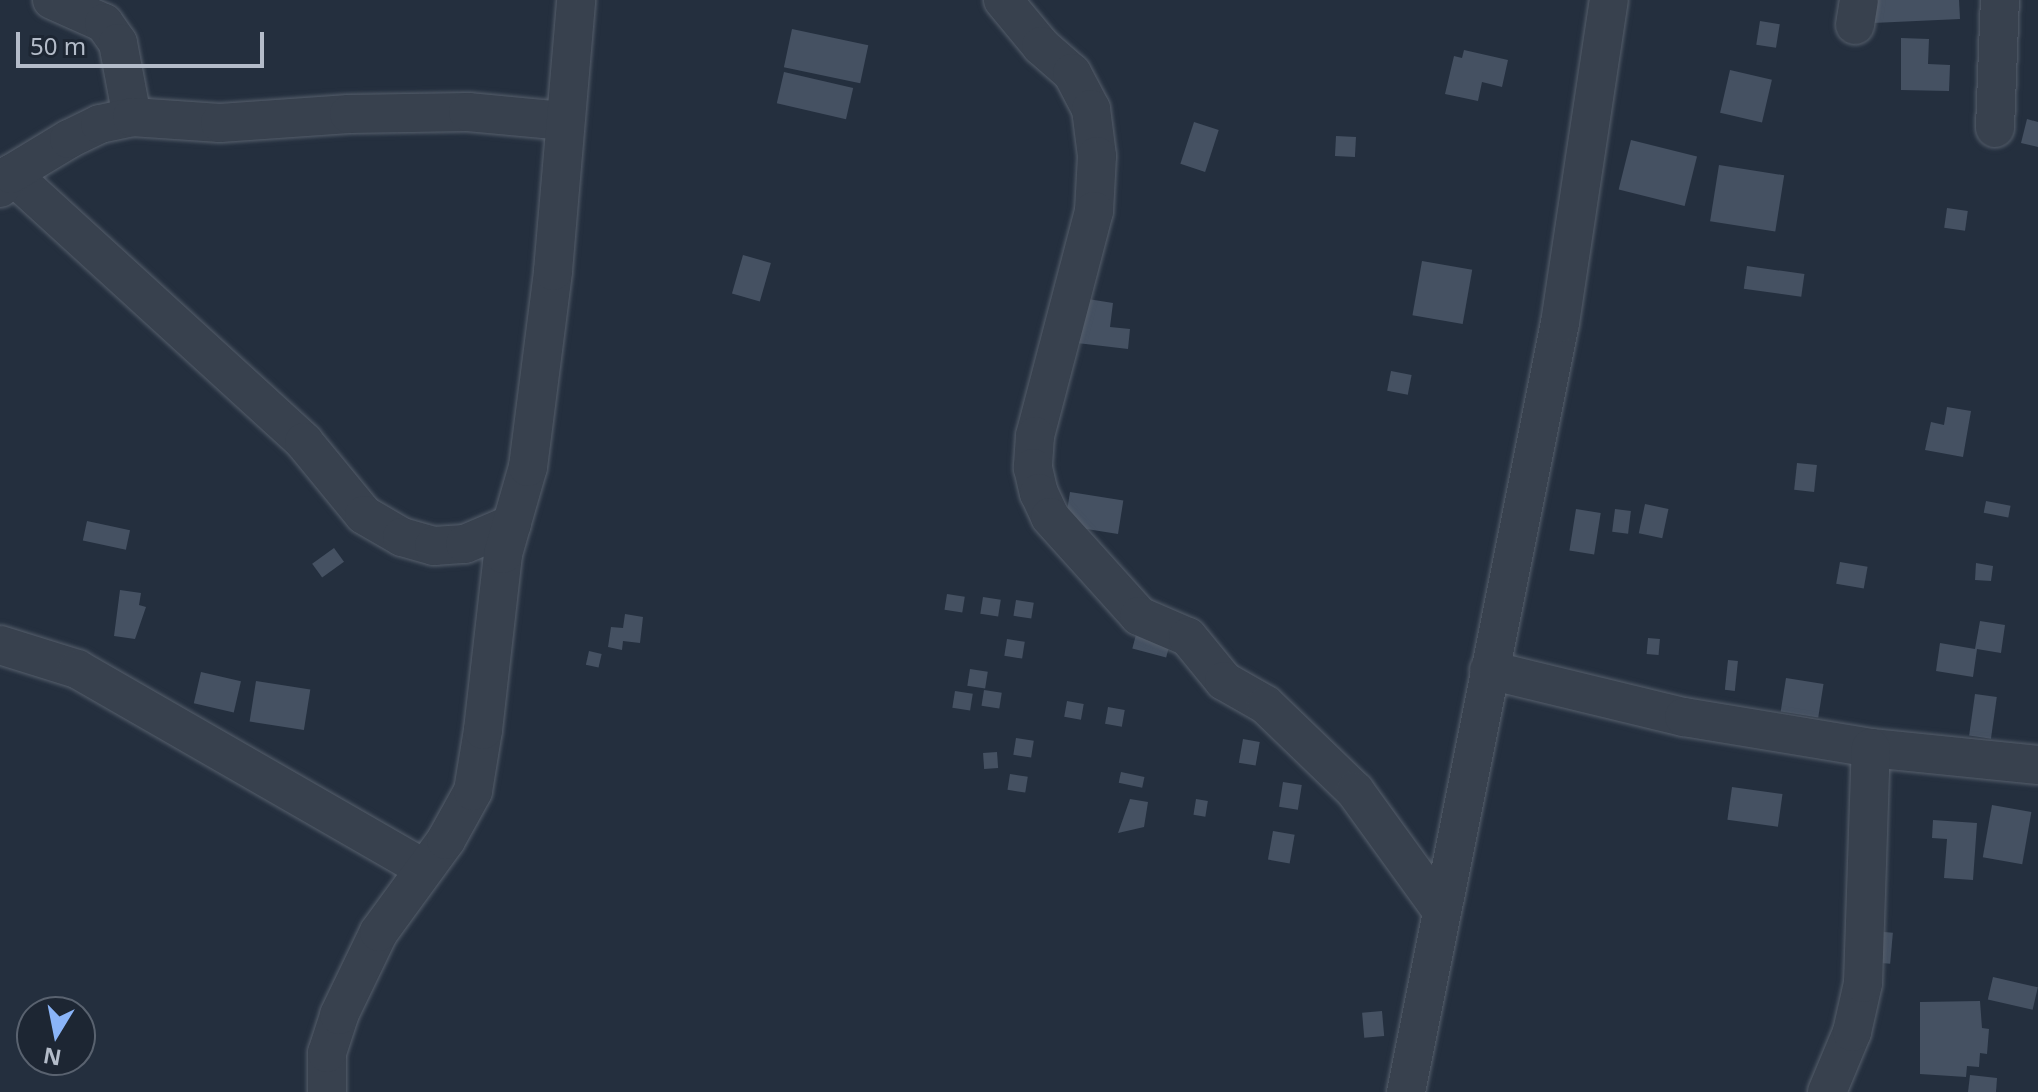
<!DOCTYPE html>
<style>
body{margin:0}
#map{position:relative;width:2038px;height:1092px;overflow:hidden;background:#242f3e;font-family:"Noto Sans",sans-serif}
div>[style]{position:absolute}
.building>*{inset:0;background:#455162;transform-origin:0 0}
.roads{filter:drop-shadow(0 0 2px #565f6c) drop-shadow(0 0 2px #565f6c)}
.minor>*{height:38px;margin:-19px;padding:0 19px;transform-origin:19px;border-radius:19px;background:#38414e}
span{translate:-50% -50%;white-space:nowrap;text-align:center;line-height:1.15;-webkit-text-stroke:8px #1d2633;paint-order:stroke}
.north{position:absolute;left:16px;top:996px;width:80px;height:80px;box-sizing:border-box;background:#1d2633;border:2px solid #59626f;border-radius:50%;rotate:190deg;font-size:22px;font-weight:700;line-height:32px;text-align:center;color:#b4bcc9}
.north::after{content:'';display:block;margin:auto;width:28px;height:36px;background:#8ab4f8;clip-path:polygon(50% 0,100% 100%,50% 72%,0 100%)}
.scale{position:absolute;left:16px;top:32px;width:248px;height:36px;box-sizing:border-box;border:4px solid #b4bcc9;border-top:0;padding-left:10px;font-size:24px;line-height:28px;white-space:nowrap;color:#b4bcc9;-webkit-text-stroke:6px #1d2633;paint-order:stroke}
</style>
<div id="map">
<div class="building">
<i style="clip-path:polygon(1871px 0,1959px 0,1960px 19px,1873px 23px)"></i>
<i style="left:1760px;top:21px;width:20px;height:24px;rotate:9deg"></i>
<i style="left:792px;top:29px;width:78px;height:39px;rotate:12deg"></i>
<i style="clip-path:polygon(1901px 38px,1929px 39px,1928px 64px,1950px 65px,1949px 91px,1901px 90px)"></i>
<i style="clip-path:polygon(1464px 50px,1508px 60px,1502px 87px,1482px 82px,1478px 101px,1445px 94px,1454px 56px,1462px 58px)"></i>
<i style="left:1730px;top:70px;width:43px;height:44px;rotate:13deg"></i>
<i style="left:784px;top:72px;width:71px;height:32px;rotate:13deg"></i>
<i style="clip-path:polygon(2027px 119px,2038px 122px,2038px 147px,2021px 143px)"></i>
<i style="left:1194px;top:122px;width:26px;height:44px;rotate:18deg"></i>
<i style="left:1336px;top:136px;width:20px;height:20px;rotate:3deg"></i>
<i style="left:1631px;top:140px;width:68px;height:51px;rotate:14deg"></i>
<i style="left:1719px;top:165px;width:66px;height:57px;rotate:9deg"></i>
<i style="left:1947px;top:208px;width:21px;height:20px;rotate:8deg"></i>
<i style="left:743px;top:255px;width:29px;height:40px;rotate:16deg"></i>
<i style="left:1422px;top:261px;width:51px;height:55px;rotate:10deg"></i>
<i style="left:1747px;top:266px;width:58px;height:23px;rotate:8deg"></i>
<i style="clip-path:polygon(1088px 299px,1113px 303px,1110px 327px,1130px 329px,1128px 349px,1077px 343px)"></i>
<i style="left:1391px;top:371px;width:21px;height:20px;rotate:11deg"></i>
<i style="clip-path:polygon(1947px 407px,1971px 411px,1963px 457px,1925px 450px,1931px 422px,1944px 425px)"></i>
<i style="left:1797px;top:463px;width:20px;height:27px;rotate:6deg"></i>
<i style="left:1070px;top:492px;width:54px;height:34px;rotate:9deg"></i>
<i style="left:1986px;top:501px;width:25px;height:12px;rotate:11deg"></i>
<i style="left:1645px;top:504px;width:24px;height:30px;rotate:12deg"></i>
<i style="left:1576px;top:509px;width:25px;height:42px;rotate:9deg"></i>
<i style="left:1615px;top:509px;width:16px;height:23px;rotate:7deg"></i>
<i style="left:87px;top:521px;width:44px;height:20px;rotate:12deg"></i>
<i style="left:334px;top:548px;width:17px;height:27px;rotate:54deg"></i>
<i style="left:1840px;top:562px;width:28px;height:22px;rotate:10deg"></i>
<i style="clip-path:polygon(1976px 563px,1993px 566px,1991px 581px,1975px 580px)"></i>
<i style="clip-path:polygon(120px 590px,141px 593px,139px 605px,146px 607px,135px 639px,114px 636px)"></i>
<i style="left:947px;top:594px;width:18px;height:16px;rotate:9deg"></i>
<i style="left:983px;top:597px;width:18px;height:17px;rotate:9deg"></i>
<i style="left:1016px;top:600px;width:18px;height:16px;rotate:9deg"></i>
<i style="clip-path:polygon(625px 614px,643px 617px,640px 643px,623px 641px,622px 650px,608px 647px,611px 627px,623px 628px)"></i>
<i style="clip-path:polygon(1980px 621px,2005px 625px,2001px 653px,1977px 649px,1973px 677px,1936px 671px,1940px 643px,1975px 649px)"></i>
<i style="left:1137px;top:631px;width:35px;height:18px;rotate:15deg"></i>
<i style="left:1648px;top:638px;width:12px;height:16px;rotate:5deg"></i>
<i style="left:1007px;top:639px;width:18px;height:17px;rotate:9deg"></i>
<i style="left:589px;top:651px;width:13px;height:14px;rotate:13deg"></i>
<i style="left:1728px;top:660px;width:10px;height:30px;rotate:6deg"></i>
<i style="left:970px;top:669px;width:18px;height:17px;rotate:9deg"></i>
<i style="left:201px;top:672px;width:41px;height:32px;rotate:13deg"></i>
<i style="left:1786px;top:678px;width:38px;height:34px;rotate:9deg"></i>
<i style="left:256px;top:681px;width:55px;height:41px;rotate:9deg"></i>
<i style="left:984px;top:690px;width:18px;height:16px;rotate:9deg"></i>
<i style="left:955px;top:691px;width:18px;height:17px;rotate:9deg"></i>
<i style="left:1975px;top:694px;width:22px;height:42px;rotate:8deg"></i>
<i style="left:1067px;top:701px;width:17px;height:16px;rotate:10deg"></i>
<i style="left:1108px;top:707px;width:17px;height:17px;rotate:10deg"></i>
<i style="left:1016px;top:738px;width:18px;height:17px;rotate:9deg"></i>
<i style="left:1243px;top:739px;width:17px;height:24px;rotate:10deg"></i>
<i style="left:997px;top:752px;width:16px;height:14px;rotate:86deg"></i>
<i style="left:1121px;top:772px;width:24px;height:11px;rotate:12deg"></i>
<i style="left:1010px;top:774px;width:18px;height:16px;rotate:9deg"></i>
<i style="left:1283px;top:782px;width:19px;height:25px;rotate:9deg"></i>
<i style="left:1732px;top:787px;width:51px;height:33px;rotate:8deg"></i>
<i style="clip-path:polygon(1130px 799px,1148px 802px,1144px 827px,1118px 833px)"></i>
<i style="left:1196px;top:799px;width:12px;height:16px;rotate:9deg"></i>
<i style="left:1992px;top:805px;width:40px;height:53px;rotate:10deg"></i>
<i style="clip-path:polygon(1933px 820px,1977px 823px,1973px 880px,1944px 878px,1947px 839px,1932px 838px)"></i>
<i style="left:1273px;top:831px;width:22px;height:29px;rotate:10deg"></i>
<i style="left:1861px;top:930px;width:32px;height:31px;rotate:5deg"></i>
<i style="left:1993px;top:977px;width:46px;height:23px;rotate:13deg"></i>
<i style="clip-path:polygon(1980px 1001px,1982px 1028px,1989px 1029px,1987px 1054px,1980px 1053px,1979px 1067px,1967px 1066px,1966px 1077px,1920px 1074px,1920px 1002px)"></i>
<i style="left:1382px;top:1011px;width:25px;height:20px;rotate:85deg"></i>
<i style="clip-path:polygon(1970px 1075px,1997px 1078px,1996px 1092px,1968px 1092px)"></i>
</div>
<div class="roads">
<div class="minor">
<i style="left:52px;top:0;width:57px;rotate:23.9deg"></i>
<i style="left:104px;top:23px;width:24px;rotate:55deg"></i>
<i style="left:118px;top:43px;width:75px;rotate:79.3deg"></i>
<i style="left:1003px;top:0;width:60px;rotate:50.4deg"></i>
<i style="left:1041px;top:46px;width:41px;rotate:41.1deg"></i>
<i style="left:1072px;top:73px;width:41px;rotate:62.2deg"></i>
<i style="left:1091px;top:109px;width:47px;rotate:82.7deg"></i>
<i style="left:1097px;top:156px;width:55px;rotate:93.1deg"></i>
<i style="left:1094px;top:211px;width:233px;rotate:104.7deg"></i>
<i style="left:1035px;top:436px;width:32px;rotate:94deg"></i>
<i style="left:1033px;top:468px;width:26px;rotate:77deg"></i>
<i style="left:1039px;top:493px;width:26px;rotate:65deg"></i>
<i style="left:1050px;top:517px;width:133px;rotate:48deg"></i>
<i style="left:1139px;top:616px;width:53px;rotate:23.2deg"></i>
<i style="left:1188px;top:637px;width:57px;rotate:50.7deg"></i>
<i style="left:1224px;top:681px;width:48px;rotate:29.7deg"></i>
<i style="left:1266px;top:705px;width:124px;rotate:44deg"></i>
<i style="left:1355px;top:791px;width:148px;rotate:54.1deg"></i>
<i style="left:1855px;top:25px;width:25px;rotate:-81deg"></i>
<i style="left:1995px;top:128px;width:128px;rotate:-87.8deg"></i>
<i style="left:11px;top:174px;width:397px;rotate:42.4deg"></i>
<i style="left:304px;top:442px;width:94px;rotate:50.6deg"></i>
<i style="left:364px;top:515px;width:44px;rotate:30.1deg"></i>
<i style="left:402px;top:537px;width:33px;rotate:16deg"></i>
<i style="left:434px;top:546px;width:31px;rotate:-4deg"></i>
<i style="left:465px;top:544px;width:51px;rotate:-23.1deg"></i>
<i style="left:0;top:188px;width:18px;rotate:-52deg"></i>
<i style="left:11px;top:174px;width:68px;rotate:-31.1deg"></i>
<i style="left:69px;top:139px;width:34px;rotate:-26deg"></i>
<i style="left:100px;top:124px;width:33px;rotate:-12deg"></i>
<i style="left:132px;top:117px;width:88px;rotate:3.9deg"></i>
<i style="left:220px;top:123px;width:129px;rotate:-4deg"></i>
<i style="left:349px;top:114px;width:119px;rotate:-1deg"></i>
<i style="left:468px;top:112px;width:95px;rotate:5.4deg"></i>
<i style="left:0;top:645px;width:81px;rotate:17.3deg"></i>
<i style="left:77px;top:669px;width:399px;rotate:29.9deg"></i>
<i style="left:1489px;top:670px;width:201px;rotate:13.6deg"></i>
<i style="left:1684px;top:717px;width:190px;rotate:9.4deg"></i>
<i style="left:1871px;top:748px;width:168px;rotate:5.8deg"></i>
<i style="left:327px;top:1092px;width:39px;rotate:-90deg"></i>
<i style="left:327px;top:1053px;width:40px;rotate:-72deg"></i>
<i style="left:339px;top:1015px;width:92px;rotate:-64.3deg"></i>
<i style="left:379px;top:932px;width:114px;rotate:-53.9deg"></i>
<i style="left:446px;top:840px;width:56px;rotate:-61.1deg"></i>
<i style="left:473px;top:791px;width:62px;rotate:-80.7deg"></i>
<i style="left:483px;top:730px;width:177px;rotate:-83.5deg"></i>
<i style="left:503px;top:554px;width:91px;rotate:-74deg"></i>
<i style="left:528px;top:467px;width:198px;rotate:-82.7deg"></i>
<i style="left:553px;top:271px;width:272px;rotate:-85.1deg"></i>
<i style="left:1406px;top:1092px;width:784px;rotate:-78.68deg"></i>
<i style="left:1560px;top:323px;width:327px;rotate:-81.4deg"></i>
<i style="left:1827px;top:1092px;width:65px;rotate:-67.4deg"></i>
<i style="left:1852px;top:1032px;width:50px;rotate:-77.3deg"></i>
<i style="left:1863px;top:983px;width:235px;rotate:-88.1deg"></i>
</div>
</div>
<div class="north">N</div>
<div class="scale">50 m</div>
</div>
